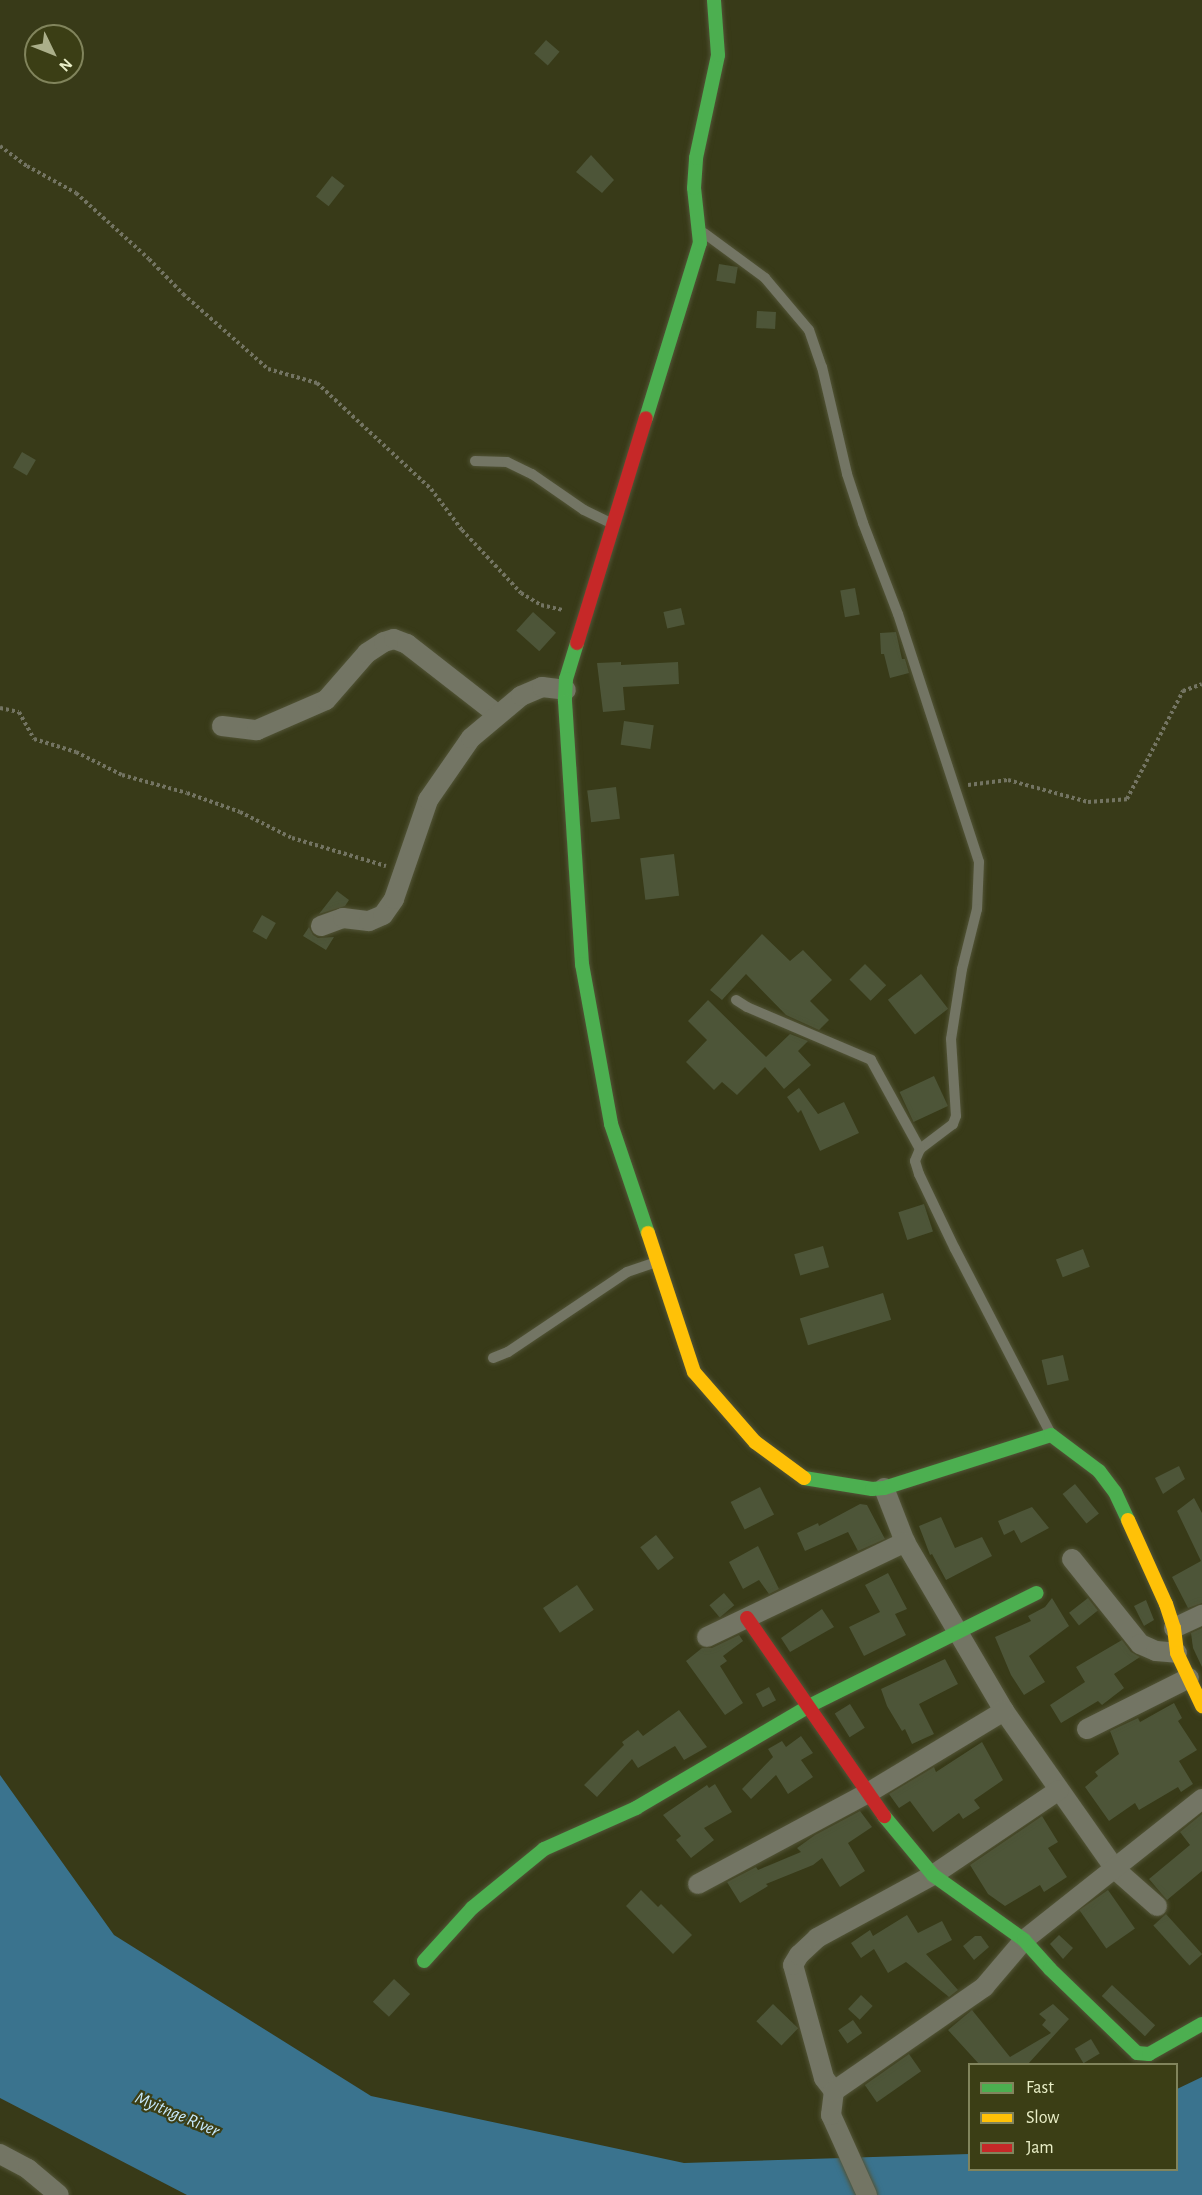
<!DOCTYPE html>
<style>
body{margin:0}
#map{position:relative;width:1202px;height:2195px;overflow:hidden;background:#383a18;font-family:"Alegreya Sans",sans-serif}
div>[style]{position:absolute}
.water>*{inset:0;background:#3a738e}
.building>*{inset:0;background:#4d5538;transform-origin:0 0}
.path>*{height:4px;margin-top:-2px;transform-origin:0;background:repeating-linear-gradient(90deg,#737462 0 3px,transparent 0 6px)}
.roads{filter:drop-shadow(0 0 2px #525437) drop-shadow(0 0 2px #525437)}
.lane>*{height:10px;margin:-5px;padding:0 5px;transform-origin:5px;border-radius:5px;background:#737564}
.street>*{height:20px;margin:-10px;padding:0 10px;transform-origin:10px;border-radius:10px;background:#737564}
.fast>*{height:14px;margin:-7px;padding:0 7px;transform-origin:7px;border-radius:7px;background:#4caf50}
.slow>*{height:14px;margin:-7px;padding:0 7px;transform-origin:7px;border-radius:7px;background:#ffc107}
.jam>*{height:14px;margin:-7px;padding:0 7px;transform-origin:7px;border-radius:7px;background:#c62828}
span{translate:-50% -50%;white-space:nowrap;text-align:center;line-height:1.15;-webkit-text-stroke:4.5px #3b3e15;paint-order:stroke}
.water-label{font-size:18px;color:#c8eafe;font-style:italic}
.legend{position:absolute;left:968px;top:2063px;width:210px;height:108px;box-sizing:border-box;background:#3b3e15;border:2px solid #81845c;margin:0;padding:8px 10px;list-style:none;font-size:18px;color:#e9eec7}
.legend li{display:flex;align-items:center;gap:12px;height:30px}
.legend b{width:30px;border:2px solid #81845c}
.north{position:absolute;left:24px;top:24px;width:60px;height:60px;box-sizing:border-box;background:#3b3e15;border:2px solid #81845c;border-radius:50%;rotate:133deg;font-size:16px;font-weight:700;line-height:24px;text-align:center;color:#e9eec7}
.north::after{content:'';display:block;margin:auto;width:21px;height:27px;background:#abaf8a;clip-path:polygon(50% 0,100% 100%,50% 72%,0 100%)}
</style>
<div id="map">
<div class="water">
<i style="clip-path:polygon(0 1775px,114px 1935px,371px 2096px,684px 2163px,969px 2154px,970px 2170px,1176px 2170px,1177px 2089px,1202px 2077px,1202px 2195px,187px 2195px,0 2098px)"></i>
</div>
<div class="building">
<i style="left:546px;top:40px;width:18px;height:18px;rotate:41deg"></i>
<i style="clip-path:polygon(591px 155px,614px 180px,602px 193px,576px 172px)"></i>
<i style="left:332px;top:176px;width:16px;height:26px;rotate:38deg"></i>
<i style="left:719px;top:264px;width:19px;height:17px;rotate:9deg"></i>
<i style="left:757px;top:311px;width:19px;height:17px;rotate:3deg"></i>
<i style="left:22px;top:452px;width:16px;height:18px;rotate:30deg"></i>
<i style="left:855px;top:588px;width:27px;height:15px;rotate:80deg"></i>
<i style="left:681px;top:608px;width:17px;height:18px;rotate:77deg"></i>
<i style="left:533px;top:612px;width:31px;height:25px;rotate:42deg"></i>
<i style="clip-path:polygon(896px 632px,902px 659px,905px 659px,909px 673px,890px 678px,884px 654px,881px 654px,880px 633px)"></i>
<i style="clip-path:polygon(621px 662px,621px 665px,678px 662px,679px 684px,623px 687px,625px 710px,603px 712px,597px 663px)"></i>
<i style="left:624px;top:721px;width:30px;height:24px;rotate:8deg"></i>
<i style="left:616px;top:787px;width:32px;height:29px;rotate:83deg"></i>
<i style="left:674px;top:854px;width:42px;height:34px;rotate:83deg"></i>
<i style="clip-path:polygon(337px 891px,349px 900px,345px 906px,319px 914px)"></i>
<i style="left:262px;top:915px;width:16px;height:19px;rotate:30deg"></i>
<i style="clip-path:polygon(309px 927px,313px 935px,318px 938px,334px 937px,326px 950px,303px 936px)"></i>
<i style="clip-path:polygon(762px 934px,790px 961px,803px 950px,832px 980px,810px 1001px,829px 1020px,819px 1030px,786px 1015px,746px 974px,722px 1000px,710px 990px)"></i>
<i style="left:865px;top:964px;width:30px;height:22px;rotate:45deg"></i>
<i style="left:921px;top:974px;width:44px;height:42px;rotate:52deg"></i>
<i style="clip-path:polygon(708px 1000px,766px 1057px,790px 1034px,808px 1041px,798px 1051px,811px 1065px,784px 1089px,765px 1067px,737px 1095px,722px 1082px,714px 1090px,686px 1062px,707px 1040px,688px 1021px)"></i>
<i style="left:934px;top:1076px;width:33px;height:38px;rotate:65deg"></i>
<i style="clip-path:polygon(799px 1088px,818px 1114px,844px 1102px,859px 1133px,820px 1151px,801px 1110px,798px 1113px,787px 1097px)"></i>
<i style="left:924px;top:1204px;width:29px;height:27px;rotate:72deg"></i>
<i style="left:823px;top:1246px;width:22px;height:30px;rotate:74deg"></i>
<i style="left:1083px;top:1249px;width:19px;height:29px;rotate:69deg"></i>
<i style="left:883px;top:1293px;width:28px;height:87px;rotate:73deg"></i>
<i style="left:1063px;top:1355px;width:26px;height:22px;rotate:77deg"></i>
<i style="clip-path:polygon(1179px 1466px,1185px 1479px,1163px 1494px,1155px 1478px)"></i>
<i style="left:1075px;top:1484px;width:38px;height:16px;rotate:51deg"></i>
<i style="left:760px;top:1487px;width:31px;height:33px;rotate:63deg"></i>
<i style="clip-path:polygon(1194px 1498px,1202px 1513px,1202px 1603px,1188px 1608px,1172px 1577px,1201px 1561px,1177px 1511px)"></i>
<i style="clip-path:polygon(860px 1504px,867px 1505px,885px 1539px,858px 1551px,848px 1532px,805px 1551px,797px 1533px,818px 1523px,819px 1526px)"></i>
<i style="clip-path:polygon(1032px 1507px,1049px 1528px,1021px 1543px,1014px 1530px,1004px 1535px,998px 1521px)"></i>
<i style="clip-path:polygon(941px 1517px,955px 1548px,982px 1537px,992px 1556px,946px 1580px,932px 1554px,930px 1555px,919px 1526px)"></i>
<i style="left:656px;top:1535px;width:29px;height:20px;rotate:52deg"></i>
<i style="clip-path:polygon(758px 1546px,779px 1589px,769px 1594px,759px 1580px,743px 1589px,729px 1562px)"></i>
<i style="clip-path:polygon(888px 1573px,907px 1609px,895px 1614px,906px 1635px,864px 1656px,849px 1627px,880px 1612px,865px 1585px)"></i>
<i style="left:577px;top:1585px;width:30px;height:41px;rotate:56deg"></i>
<i style="left:724px;top:1593px;width:16px;height:19px;rotate:50deg"></i>
<i style="clip-path:polygon(1052px 1598px,1069px 1626px,1029px 1656px,1045px 1682px,1024px 1695px,1011px 1675px,995px 1637px,1031px 1621px,1028px 1616px,1045px 1607px)"></i>
<i style="left:1088px;top:1598px;width:16px;height:24px;rotate:52deg"></i>
<i style="clip-path:polygon(1146px 1600px,1154px 1620px,1144px 1626px,1134px 1606px)"></i>
<i style="clip-path:polygon(822px 1609px,834px 1627px,790px 1652px,781px 1638px)"></i>
<i style="clip-path:polygon(1202px 1628px,1202px 1667px,1193px 1648px,1191px 1633px)"></i>
<i style="clip-path:polygon(739px 1635px,743px 1641px,723px 1656px,727px 1661px,720px 1666px,743px 1703px,725px 1715px,686px 1661px,702px 1648px,712px 1648px)"></i>
<i style="clip-path:polygon(1122px 1640px,1131px 1652px,1140px 1657px,1114px 1674px,1124px 1688px,1102px 1705px,1098px 1701px,1061px 1723px,1050px 1705px,1085px 1682px,1076px 1667px)"></i>
<i style="clip-path:polygon(945px 1659px,958px 1684px,919px 1704px,934px 1734px,912px 1744px,905px 1729px,902px 1731px,887px 1706px,881px 1689px)"></i>
<i style="left:769px;top:1687px;width:15px;height:15px;rotate:62deg"></i>
<i style="clip-path:polygon(1174px 1703px,1182px 1718px,1178px 1721px,1197px 1750px,1179px 1761px,1193px 1784px,1181px 1792px,1178px 1787px,1139px 1810px,1135px 1803px,1109px 1821px,1085px 1787px,1098px 1776px,1095px 1772px,1119px 1754px,1110px 1731px,1138px 1718px,1140px 1722px)"></i>
<i style="left:850px;top:1704px;width:28px;height:18px;rotate:58deg"></i>
<i style="clip-path:polygon(679px 1710px,707px 1747px,684px 1760px,675px 1746px,638px 1768px,632px 1759px,597px 1797px,584px 1785px,624px 1745px,622px 1742px,638px 1730px,643px 1736px)"></i>
<i style="clip-path:polygon(801px 1736px,813px 1753px,801px 1760px,813px 1777px,788px 1794px,776px 1775px,751px 1799px,742px 1789px,773px 1757px,768px 1749px,782px 1741px,786px 1747px)"></i>
<i style="clip-path:polygon(982px 1742px,1003px 1780px,974px 1800px,980px 1808px,963px 1819px,959px 1813px,933px 1832px,910px 1801px,899px 1808px,889px 1794px,934px 1767px,936px 1772px)"></i>
<i style="clip-path:polygon(715px 1784px,732px 1812px,704px 1828px,714px 1840px,691px 1858px,676px 1840px,681px 1836px,663px 1815px,707px 1785px,709px 1788px)"></i>
<i style="clip-path:polygon(860px 1811px,872px 1827px,848px 1843px,865px 1871px,840px 1887px,822px 1858px,813px 1865px,766px 1884px,768px 1886px,740px 1903px,727px 1882px,756px 1867px,758px 1870px,801px 1852px,797px 1848px,815px 1835px)"></i>
<i style="clip-path:polygon(1202px 1814px,1202px 1871px,1167px 1900px,1149px 1879px,1190px 1845px,1180px 1832px)"></i>
<i style="clip-path:polygon(1042px 1816px,1058px 1842px,1048px 1848px,1067px 1877px,1044px 1892px,1040px 1885px,1005px 1906px,988px 1894px,970px 1865px)"></i>
<i style="clip-path:polygon(641px 1890px,658px 1907px,661px 1904px,692px 1935px,673px 1954px,626px 1906px)"></i>
<i style="left:1108px;top:1890px;width:47px;height:35px;rotate:55deg"></i>
<i style="left:1166px;top:1914px;width:54px;height:17px;rotate:48deg"></i>
<i style="clip-path:polygon(907px 1915px,918px 1933px,942px 1921px,952px 1940px,926px 1954px,958px 1990px,949px 1997px,906px 1962px,888px 1973px,874px 1949px,861px 1958px,851px 1943px,870px 1930px,873px 1936px)"></i>
<i style="clip-path:polygon(1059px 1935px,1073px 1948px,1063px 1959px,1050px 1944px)"></i>
<i style="clip-path:polygon(975px 1936px,981px 1936px,989px 1947px,974px 1960px,963px 1946px)"></i>
<i style="left:394px;top:1979px;width:22px;height:31px;rotate:43deg"></i>
<i style="left:1112px;top:1985px;width:59px;height:15px;rotate:43deg"></i>
<i style="left:861px;top:1995px;width:16px;height:19px;rotate:43deg"></i>
<i style="left:773px;top:2004px;width:35px;height:24px;rotate:44deg"></i>
<i style="clip-path:polygon(1053px 2004px,1069px 2019px,1028px 2064px,979px 2064px,948px 2030px,972px 2010px,1010px 2057px,1051px 2033px,1042px 2025px,1046px 2020px,1039px 2014px)"></i>
<i style="left:853px;top:2020px;width:16px;height:18px;rotate:55deg"></i>
<i style="left:1091px;top:2039px;width:17px;height:19px;rotate:59deg"></i>
<i style="left:909px;top:2054px;width:21px;height:54px;rotate:55deg"></i>
</div>
<div class="path">
<i style="left:0;top:146px;width:34px;rotate:37deg"></i>
<i style="left:27px;top:166px;width:56px;rotate:28.9deg"></i>
<i style="left:76px;top:193px;width:98px;rotate:42.1deg"></i>
<i style="left:149px;top:259px;width:49px;rotate:45.8deg"></i>
<i style="left:183px;top:294px;width:113px;rotate:41.4deg"></i>
<i style="left:268px;top:369px;width:51px;rotate:15.9deg"></i>
<i style="left:317px;top:383px;width:156px;rotate:42.9deg"></i>
<i style="left:431px;top:489px;width:51px;rotate:52.9deg"></i>
<i style="left:462px;top:530px;width:86px;rotate:46.9deg"></i>
<i style="left:521px;top:593px;width:23px;rotate:31deg"></i>
<i style="left:541px;top:605px;width:23px;rotate:13deg"></i>
<i style="left:0;top:708px;width:19px;rotate:12deg"></i>
<i style="left:19px;top:712px;width:31px;rotate:61deg"></i>
<i style="left:34px;top:739px;width:44px;rotate:17.2deg"></i>
<i style="left:76px;top:752px;width:51px;rotate:26.6deg"></i>
<i style="left:122px;top:775px;width:67px;rotate:15.5deg"></i>
<i style="left:187px;top:793px;width:56px;rotate:19.7deg"></i>
<i style="left:240px;top:812px;width:58px;rotate:26.6deg"></i>
<i style="left:292px;top:838px;width:98px;rotate:16.6deg"></i>
<i style="left:968px;top:785px;width:40px;rotate:-7.1deg"></i>
<i style="left:1008px;top:780px;width:83px;rotate:15.4deg"></i>
<i style="left:1088px;top:802px;width:39px;rotate:-4deg"></i>
<i style="left:1127px;top:799px;width:122px;rotate:-62.6deg"></i>
<i style="left:1183px;top:691px;width:20px;rotate:-20deg"></i>
</div>
<div class="roads">
<div class="lane">
<i style="left:704px;top:233px;width:76px;rotate:36.4deg"></i>
<i style="left:765px;top:278px;width:68px;rotate:49.8deg"></i>
<i style="left:809px;top:330px;width:39px;rotate:71deg"></i>
<i style="left:822px;top:367px;width:110px;rotate:76.8deg"></i>
<i style="left:847px;top:474px;width:52px;rotate:71.9deg"></i>
<i style="left:863px;top:523px;width:97px;rotate:69deg"></i>
<i style="left:898px;top:614px;width:261px;rotate:71.9deg"></i>
<i style="left:979px;top:862px;width:47px;rotate:92.4deg"></i>
<i style="left:977px;top:909px;width:62px;rotate:104deg"></i>
<i style="left:962px;top:969px;width:71px;rotate:98.9deg"></i>
<i style="left:951px;top:1039px;width:77px;rotate:86.3deg"></i>
<i style="left:956px;top:1116px;width:9px;rotate:111deg"></i>
<i style="left:953px;top:1124px;width:41px;rotate:142.9deg"></i>
<i style="left:920px;top:1149px;width:13px;rotate:113deg"></i>
<i style="left:915px;top:1161px;width:14px;rotate:73deg"></i>
<i style="left:919px;top:1174px;width:83px;rotate:64.4deg"></i>
<i style="left:955px;top:1249px;width:208px;rotate:62.6deg"></i>
<i style="left:475px;top:461px;width:32px;rotate:2deg"></i>
<i style="left:507px;top:462px;width:28px;rotate:26deg"></i>
<i style="left:532px;top:474px;width:63px;rotate:34.7deg"></i>
<i style="left:584px;top:510px;width:32px;rotate:26deg"></i>
<i style="left:736px;top:1000px;width:13px;rotate:32deg"></i>
<i style="left:747px;top:1007px;width:135px;rotate:23.1deg"></i>
<i style="left:871px;top:1060px;width:102px;rotate:61.2deg"></i>
<i style="left:493px;top:1358px;width:16px;rotate:-22deg"></i>
<i style="left:508px;top:1352px;width:143px;rotate:-33.9deg"></i>
<i style="left:627px;top:1272px;width:31px;rotate:-19deg"></i>
</div>
<div class="street">
<i style="left:222px;top:726px;width:35px;rotate:7deg"></i>
<i style="left:257px;top:730px;width:75px;rotate:-23.5deg"></i>
<i style="left:326px;top:700px;width:62px;rotate:-48.9deg"></i>
<i style="left:367px;top:653px;width:20px;rotate:-33deg"></i>
<i style="left:384px;top:642px;width:10px;rotate:-17deg"></i>
<i style="left:394px;top:639px;width:14px;rotate:21deg"></i>
<i style="left:407px;top:644px;width:114px;rotate:37.9deg"></i>
<i style="left:321px;top:926px;width:23px;rotate:-20deg"></i>
<i style="left:343px;top:918px;width:26px;rotate:7deg"></i>
<i style="left:369px;top:921px;width:15px;rotate:-23deg"></i>
<i style="left:383px;top:915px;width:19px;rotate:-55deg"></i>
<i style="left:394px;top:899px;width:105px;rotate:-71deg"></i>
<i style="left:428px;top:800px;width:75px;rotate:-55.3deg"></i>
<i style="left:471px;top:738px;width:65px;rotate:-40deg"></i>
<i style="left:521px;top:696px;width:23px;rotate:-23deg"></i>
<i style="left:542px;top:687px;width:24px;rotate:7deg"></i>
<i style="left:884px;top:1488px;width:58px;rotate:68.7deg"></i>
<i style="left:905px;top:1542px;width:196px;rotate:59.6deg"></i>
<i style="left:1004px;top:1711px;width:193px;rotate:54.9deg"></i>
<i style="left:1115px;top:1869px;width:56px;rotate:41.4deg"></i>
<i style="left:1072px;top:1559px;width:109px;rotate:51.3deg"></i>
<i style="left:1140px;top:1644px;width:17px;rotate:24deg"></i>
<i style="left:1156px;top:1651px;width:21px;rotate:5deg"></i>
<i style="left:1174px;top:1628px;width:31px;rotate:-25deg"></i>
<i style="left:707px;top:1637px;width:220px;rotate:-25.6deg"></i>
<i style="left:1087px;top:1729px;width:114px;rotate:-26.6deg"></i>
<i style="left:698px;top:1884px;width:193px;rotate:-28.2deg"></i>
<i style="left:868px;top:1793px;width:159px;rotate:-31.1deg"></i>
<i style="left:834px;top:2091px;width:16px;rotate:-128deg"></i>
<i style="left:824px;top:2078px;width:117px;rotate:-105.3deg"></i>
<i style="left:793px;top:1965px;width:12px;rotate:-59deg"></i>
<i style="left:799px;top:1955px;width:25px;rotate:-43deg"></i>
<i style="left:817px;top:1938px;width:132px;rotate:-28.5deg"></i>
<i style="left:933px;top:1875px;width:152px;rotate:-34deg"></i>
<i style="left:0;top:2154px;width:32px;rotate:28deg"></i>
<i style="left:28px;top:2169px;width:40px;rotate:40deg"></i>
<i style="left:867px;top:2195px;width:88px;rotate:-114.2deg"></i>
<i style="left:831px;top:2115px;width:24px;rotate:-83deg"></i>
<i style="left:834px;top:2091px;width:183px;rotate:-34.7deg"></i>
<i style="left:984px;top:1987px;width:62px;rotate:-49.6deg"></i>
<i style="left:1024px;top:1940px;width:227px;rotate:-38.4deg"></i>
</div>
<div class="fast">
<i style="left:646px;top:418px;width:183px;rotate:-72.9deg"></i>
<i style="left:700px;top:243px;width:55px;rotate:-96.2deg"></i>
<i style="left:694px;top:188px;width:30px;rotate:-86deg"></i>
<i style="left:696px;top:158px;width:105px;rotate:-77.9deg"></i>
<i style="left:718px;top:55px;width:55px;rotate:-94.2deg"></i>
<i style="left:577px;top:643px;width:38px;rotate:107deg"></i>
<i style="left:566px;top:679px;width:22px;rotate:93deg"></i>
<i style="left:565px;top:701px;width:264px;rotate:86.3deg"></i>
<i style="left:582px;top:964px;width:163px;rotate:79.7deg"></i>
<i style="left:611px;top:1124px;width:115px;rotate:71.3deg"></i>
<i style="left:804px;top:1478px;width:69px;rotate:9.2deg"></i>
<i style="left:872px;top:1489px;width:12px;rotate:-5deg"></i>
<i style="left:884px;top:1488px;width:175px;rotate:-17.6deg"></i>
<i style="left:1051px;top:1435px;width:60px;rotate:36.9deg"></i>
<i style="left:1099px;top:1471px;width:26px;rotate:53deg"></i>
<i style="left:1115px;top:1492px;width:31px;rotate:65deg"></i>
<i style="left:884px;top:1816px;width:77px;rotate:50.3deg"></i>
<i style="left:933px;top:1875px;width:112px;rotate:35.5deg"></i>
<i style="left:1024px;top:1940px;width:39px;rotate:48deg"></i>
<i style="left:1050px;top:1969px;width:121px;rotate:44deg"></i>
<i style="left:1137px;top:2053px;width:12px;rotate:5deg"></i>
<i style="left:1149px;top:2054px;width:61px;rotate:-29.5deg"></i>
<i style="left:424px;top:1961px;width:72px;rotate:-47.8deg"></i>
<i style="left:472px;top:1908px;width:93px;rotate:-39.3deg"></i>
<i style="left:544px;top:1849px;width:101px;rotate:-24deg"></i>
<i style="left:636px;top:1808px;width:201px;rotate:-30.5deg"></i>
<i style="left:809px;top:1706px;width:254px;rotate:-26.4deg"></i>
</div>
<div class="slow">
<i style="left:648px;top:1233px;width:146px;rotate:71.7deg"></i>
<i style="left:694px;top:1372px;width:93px;rotate:48.9deg"></i>
<i style="left:755px;top:1442px;width:61px;rotate:36.3deg"></i>
<i style="left:1128px;top:1520px;width:92px;rotate:65.7deg"></i>
<i style="left:1166px;top:1604px;width:25px;rotate:72deg"></i>
<i style="left:1174px;top:1628px;width:25px;rotate:83deg"></i>
<i style="left:1177px;top:1653px;width:59px;rotate:64.7deg"></i>
</div>
<div class="jam">
<i style="left:577px;top:643px;width:235px;rotate:-73deg"></i>
<i style="left:747px;top:1618px;width:241px;rotate:55.3deg"></i>
</div>
</div>
<div class="water-label">
<span style="left:177px;top:2115px;rotate:23deg">Myitnge River</span>
</div>
<ul class="legend">
<li><b style="height:8px;background:#4caf50"></b>Fast</li>
<li><b style="height:8px;background:#ffc107"></b>Slow</li>
<li><b style="height:8px;background:#c62828"></b>Jam</li>
</ul>
<div class="north">N</div>
</div>
